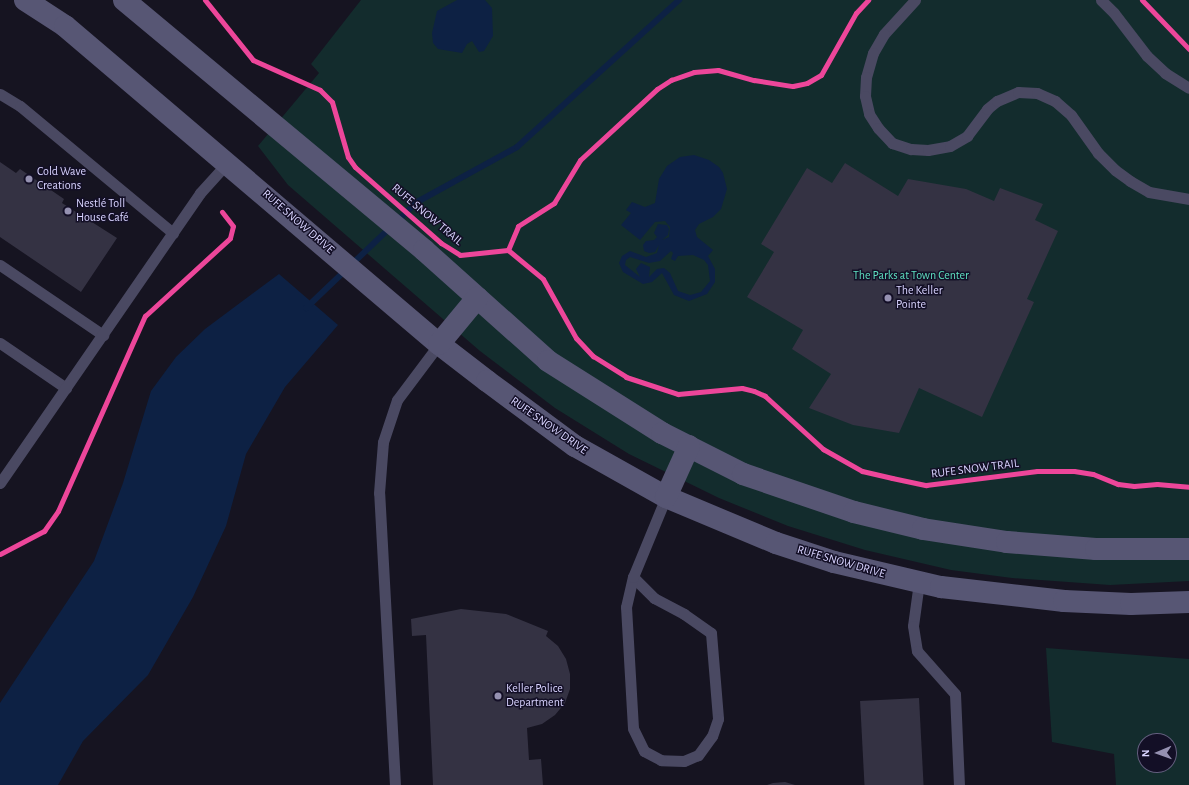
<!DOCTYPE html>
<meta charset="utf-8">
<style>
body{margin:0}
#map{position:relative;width:1189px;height:785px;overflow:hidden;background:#161421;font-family:"Alegreya Sans",sans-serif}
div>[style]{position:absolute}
.green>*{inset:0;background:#132c2d}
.water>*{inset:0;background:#0d2144}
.stream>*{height:6px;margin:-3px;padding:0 3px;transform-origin:3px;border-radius:3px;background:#0d2144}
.building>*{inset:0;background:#343243;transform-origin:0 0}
.lane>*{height:11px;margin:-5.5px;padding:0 5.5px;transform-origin:5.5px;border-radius:5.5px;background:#4a4962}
.secondary>*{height:22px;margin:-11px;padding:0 11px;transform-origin:11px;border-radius:11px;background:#575674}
.cycleway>*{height:5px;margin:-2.5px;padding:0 2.5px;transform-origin:2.5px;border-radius:2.5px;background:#ed469a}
.dots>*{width:11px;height:11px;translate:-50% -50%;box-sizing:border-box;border:2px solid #130f26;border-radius:50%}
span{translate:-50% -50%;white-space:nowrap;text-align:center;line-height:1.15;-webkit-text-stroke:3px #130f26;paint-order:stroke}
.poi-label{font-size:12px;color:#d9d4ff}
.left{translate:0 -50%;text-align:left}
.street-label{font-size:12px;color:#d9d4ff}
.park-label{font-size:12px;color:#5fe0c0}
.north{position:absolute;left:1137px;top:733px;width:40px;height:40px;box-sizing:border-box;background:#130f26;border:1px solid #625e7d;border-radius:50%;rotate:268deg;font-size:11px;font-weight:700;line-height:16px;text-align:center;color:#d9d4ff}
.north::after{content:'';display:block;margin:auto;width:14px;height:18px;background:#9591b1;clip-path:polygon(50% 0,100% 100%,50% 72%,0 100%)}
</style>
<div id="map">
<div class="green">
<i style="clip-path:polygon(361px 0,1189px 0,1189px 581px,1110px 585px,1012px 578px,951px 570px,865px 550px,788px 526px,719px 498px,629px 454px,555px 408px,480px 351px,288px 185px,258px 146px,319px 73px,311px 64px)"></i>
<i style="clip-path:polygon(evenodd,1046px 648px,1189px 659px,1189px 785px,1116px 785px,1114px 754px,1052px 742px,1046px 648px,1145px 741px,1169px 741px,1169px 765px,1145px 765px,1145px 741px)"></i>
</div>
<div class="water">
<i style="clip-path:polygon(457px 0,485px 0,492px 8px,493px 36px,484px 51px,479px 52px,472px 41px,467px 44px,462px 53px,438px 49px,433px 43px,432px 33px,437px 11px)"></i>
<i style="clip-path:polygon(evenodd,694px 155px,709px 160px,719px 167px,723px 173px,727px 189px,721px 209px,713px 217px,699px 224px,695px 230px,697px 237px,713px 250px,708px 256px,715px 269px,715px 282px,707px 294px,689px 301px,674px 295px,662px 273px,652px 282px,643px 284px,623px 272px,619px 263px,622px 256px,630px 251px,646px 257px,657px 253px,659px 245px,655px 252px,649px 253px,644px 251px,643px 245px,646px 241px,654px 240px,657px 237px,654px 233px,658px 224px,667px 225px,669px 229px,668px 235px,662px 240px,669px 237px,670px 227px,665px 221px,655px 222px,640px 240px,621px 225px,631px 213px,626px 210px,632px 202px,645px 207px,655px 203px,659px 179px,667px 166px,680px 157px,694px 155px,671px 251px,673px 253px,671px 259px,675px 261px,678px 256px,693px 255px,704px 260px,708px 265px,710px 281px,701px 292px,690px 295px,678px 291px,670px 273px,664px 268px,657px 269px,649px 277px,650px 267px,641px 263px,636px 269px,640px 277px,625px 265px,626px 260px,630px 257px,649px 263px,660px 261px,671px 251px)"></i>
<i style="clip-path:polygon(279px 274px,338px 325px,285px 387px,246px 454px,226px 526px,193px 597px,148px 675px,83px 741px,58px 785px,0 785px,0 703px,94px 561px,123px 483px,151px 391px,176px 357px,205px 329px)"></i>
</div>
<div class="stream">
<i style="left:306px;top:308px;width:153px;rotate:-43.7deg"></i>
<i style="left:417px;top:202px;width:114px;rotate:-28.8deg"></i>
<i style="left:517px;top:147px;width:219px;rotate:-42.2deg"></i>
</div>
<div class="building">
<i style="clip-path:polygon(0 162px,16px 173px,20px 169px,64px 199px,62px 203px,117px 238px,81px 292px,0 237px)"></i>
<i style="clip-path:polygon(845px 163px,898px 196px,908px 179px,966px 189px,994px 201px,1000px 188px,1043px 204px,1035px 220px,1058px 231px,1027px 299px,1034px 302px,982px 417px,919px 388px,899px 433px,853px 425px,809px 408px,831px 374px,792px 349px,803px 330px,747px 297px,774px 252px,761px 244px,807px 168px,832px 183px)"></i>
<i style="clip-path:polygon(461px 609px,506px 614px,548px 631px,546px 636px,558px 646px,566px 659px,570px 674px,570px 689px,565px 703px,555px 715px,542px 724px,527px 728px,529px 760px,541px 759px,543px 785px,433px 785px,426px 635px,412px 636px,411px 619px)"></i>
<i style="left:919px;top:698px;width:87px;height:59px;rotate:87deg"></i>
<i style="clip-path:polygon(785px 782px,795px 785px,767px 785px,773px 783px)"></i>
</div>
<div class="lane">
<i style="left:915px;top:0;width:46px;rotate:132.4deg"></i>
<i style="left:884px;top:34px;width:22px;rotate:120deg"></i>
<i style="left:873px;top:53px;width:25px;rotate:106deg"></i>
<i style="left:866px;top:77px;width:19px;rotate:93deg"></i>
<i style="left:865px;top:96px;width:18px;rotate:77deg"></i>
<i style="left:869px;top:114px;width:17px;rotate:57deg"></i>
<i style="left:878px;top:128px;width:21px;rotate:47deg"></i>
<i style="left:892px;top:143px;width:20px;rotate:18deg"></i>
<i style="left:911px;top:149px;width:17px;rotate:3deg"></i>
<i style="left:928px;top:150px;width:22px;rotate:-10deg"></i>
<i style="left:950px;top:146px;width:20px;rotate:-30deg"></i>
<i style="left:967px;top:136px;width:34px;rotate:-53deg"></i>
<i style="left:987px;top:109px;width:13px;rotate:-39deg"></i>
<i style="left:997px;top:101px;width:23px;rotate:-23deg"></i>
<i style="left:1018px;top:92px;width:19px;rotate:3deg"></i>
<i style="left:1037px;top:93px;width:20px;rotate:24deg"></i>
<i style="left:1055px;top:101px;width:21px;rotate:41deg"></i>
<i style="left:1071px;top:115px;width:47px;rotate:54.6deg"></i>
<i style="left:1098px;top:153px;width:24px;rotate:45deg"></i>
<i style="left:1115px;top:170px;width:19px;rotate:36deg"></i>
<i style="left:1130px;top:181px;width:22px;rotate:30deg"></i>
<i style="left:1149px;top:192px;width:41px;rotate:9.9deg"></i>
<i style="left:1101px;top:0;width:18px;rotate:45deg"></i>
<i style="left:1114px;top:13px;width:54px;rotate:52.5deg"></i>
<i style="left:1147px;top:56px;width:25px;rotate:43deg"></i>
<i style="left:1165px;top:73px;width:28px;rotate:32deg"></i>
<i style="left:0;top:94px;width:23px;rotate:31deg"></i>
<i style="left:20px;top:106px;width:199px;rotate:39.7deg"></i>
<i style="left:0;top:265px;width:125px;rotate:34.2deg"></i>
<i style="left:0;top:343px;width:80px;rotate:34.3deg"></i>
<i style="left:0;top:483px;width:352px;rotate:-55.4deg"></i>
<i style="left:200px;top:193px;width:42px;rotate:-47.9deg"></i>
<i style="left:633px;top:577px;width:30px;rotate:45deg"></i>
<i style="left:654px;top:598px;width:34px;rotate:28deg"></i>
<i style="left:684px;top:614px;width:33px;rotate:35deg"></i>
<i style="left:711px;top:633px;width:86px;rotate:85.3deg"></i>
<i style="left:718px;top:719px;width:18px;rotate:109deg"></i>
<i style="left:712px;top:736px;width:24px;rotate:126deg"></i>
<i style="left:698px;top:755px;width:15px;rotate:157deg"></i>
<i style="left:684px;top:761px;width:23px;rotate:-178deg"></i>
<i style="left:661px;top:760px;width:19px;rotate:-152deg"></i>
<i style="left:644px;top:751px;width:25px;rotate:-116deg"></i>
<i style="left:633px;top:728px;width:121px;rotate:-93.3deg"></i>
<i style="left:626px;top:607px;width:31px;rotate:-77deg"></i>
<i style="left:633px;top:577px;width:87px;rotate:-67.6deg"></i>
<i style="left:919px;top:582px;width:44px;rotate:97.8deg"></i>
<i style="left:913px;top:626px;width:25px;rotate:81deg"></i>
<i style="left:917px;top:651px;width:57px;rotate:48.5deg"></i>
<i style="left:955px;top:694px;width:91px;rotate:87.5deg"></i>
<i style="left:395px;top:785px;width:292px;rotate:-93.1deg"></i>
<i style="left:379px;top:493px;width:51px;rotate:-85.5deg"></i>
<i style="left:383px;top:442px;width:44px;rotate:-71.6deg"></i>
<i style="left:397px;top:400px;width:70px;rotate:-53.1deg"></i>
</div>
<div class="secondary">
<i style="left:25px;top:0;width:48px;rotate:33deg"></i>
<i style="left:65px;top:26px;width:491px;rotate:40.4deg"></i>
<i style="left:439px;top:344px;width:61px;rotate:37.6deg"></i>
<i style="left:487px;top:381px;width:109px;rotate:36.5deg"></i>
<i style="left:575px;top:446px;width:104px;rotate:29.3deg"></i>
<i style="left:666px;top:497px;width:119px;rotate:22.7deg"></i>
<i style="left:776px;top:543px;width:61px;rotate:18.1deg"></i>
<i style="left:834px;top:562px;width:110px;rotate:13.2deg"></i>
<i style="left:941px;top:587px;width:124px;rotate:6.5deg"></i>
<i style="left:1064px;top:601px;width:67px;rotate:2.6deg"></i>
<i style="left:1131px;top:604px;width:58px;rotate:-2deg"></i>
<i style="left:124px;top:0;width:391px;rotate:39.8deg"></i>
<i style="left:424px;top:250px;width:166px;rotate:41.8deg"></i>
<i style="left:548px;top:361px;width:135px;rotate:32.3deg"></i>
<i style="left:662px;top:433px;width:91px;rotate:26.8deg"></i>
<i style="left:743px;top:474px;width:117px;rotate:18.9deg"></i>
<i style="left:854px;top:512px;width:71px;rotate:13.8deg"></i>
<i style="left:923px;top:529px;width:85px;rotate:8.8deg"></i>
<i style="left:1007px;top:542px;width:89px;rotate:4.5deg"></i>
<i style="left:1096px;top:549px;width:93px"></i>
<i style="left:439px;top:344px;width:60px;rotate:-50.4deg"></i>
<i style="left:666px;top:497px;width:56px;rotate:-65.7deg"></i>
</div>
<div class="cycleway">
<i style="left:205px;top:0;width:77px;rotate:51.3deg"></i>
<i style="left:253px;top:60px;width:73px;rotate:24.1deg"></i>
<i style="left:320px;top:90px;width:17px;rotate:45deg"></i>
<i style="left:332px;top:102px;width:57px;rotate:73.8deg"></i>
<i style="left:348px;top:157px;width:12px;rotate:55deg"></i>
<i style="left:355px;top:167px;width:115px;rotate:41.5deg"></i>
<i style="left:441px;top:243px;width:22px;rotate:32deg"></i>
<i style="left:460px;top:255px;width:48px;rotate:-5.9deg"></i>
<i style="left:508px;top:250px;width:45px;rotate:39.6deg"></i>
<i style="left:543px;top:279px;width:68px;rotate:60.8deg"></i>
<i style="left:576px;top:338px;width:25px;rotate:47deg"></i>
<i style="left:593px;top:356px;width:39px;rotate:32deg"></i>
<i style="left:626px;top:377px;width:55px;rotate:18.1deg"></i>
<i style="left:678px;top:394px;width:64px;rotate:-5.4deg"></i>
<i style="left:742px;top:388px;width:12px;rotate:14deg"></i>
<i style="left:754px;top:391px;width:12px;rotate:24deg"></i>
<i style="left:765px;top:396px;width:79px;rotate:42.4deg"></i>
<i style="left:823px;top:449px;width:45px;rotate:29.4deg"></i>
<i style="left:862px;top:471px;width:31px;rotate:13deg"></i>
<i style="left:892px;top:478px;width:35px;rotate:12deg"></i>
<i style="left:926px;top:485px;width:112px;rotate:-7.2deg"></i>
<i style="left:1037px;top:471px;width:37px"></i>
<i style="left:1074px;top:471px;width:19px;rotate:9deg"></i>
<i style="left:1093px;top:474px;width:27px;rotate:22deg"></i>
<i style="left:1118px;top:484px;width:16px;rotate:7deg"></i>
<i style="left:1134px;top:486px;width:23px;rotate:-5deg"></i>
<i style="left:1157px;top:484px;width:32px;rotate:5deg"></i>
<i style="left:1142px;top:0;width:68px;rotate:46.2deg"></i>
<i style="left:508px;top:250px;width:26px;rotate:-67deg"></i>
<i style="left:518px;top:226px;width:43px;rotate:-32.6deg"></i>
<i style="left:554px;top:203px;width:50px;rotate:-58.8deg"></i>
<i style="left:580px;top:160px;width:105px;rotate:-42.7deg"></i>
<i style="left:657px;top:89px;width:17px;rotate:-33deg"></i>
<i style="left:671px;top:80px;width:24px;rotate:-19deg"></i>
<i style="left:694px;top:72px;width:24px;rotate:-5deg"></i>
<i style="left:718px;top:70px;width:37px;rotate:16deg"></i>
<i style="left:754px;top:80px;width:39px;rotate:9deg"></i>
<i style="left:793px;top:86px;width:14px;rotate:-12deg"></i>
<i style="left:807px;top:83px;width:16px;rotate:-30deg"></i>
<i style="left:821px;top:75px;width:71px;rotate:-60.6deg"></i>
<i style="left:856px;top:13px;width:18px;rotate:-47deg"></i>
<i style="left:0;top:554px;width:50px;rotate:-27.6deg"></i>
<i style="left:44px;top:531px;width:24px;rotate:-55deg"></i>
<i style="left:58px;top:511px;width:214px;rotate:-66deg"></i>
<i style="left:145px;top:316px;width:115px;rotate:-42.5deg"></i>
<i style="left:230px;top:238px;width:12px;rotate:-76deg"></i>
<i style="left:233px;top:226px;width:18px;rotate:-128deg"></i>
</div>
<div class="dots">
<i style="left:29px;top:179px;background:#9591b1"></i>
<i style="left:68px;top:211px;background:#9591b1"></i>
<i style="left:888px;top:298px;background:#9591b1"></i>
<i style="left:498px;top:696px;background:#9591b1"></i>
</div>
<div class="poi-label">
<span class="left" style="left:37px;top:179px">Cold Wave<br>Creations</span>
<span class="left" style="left:76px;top:211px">Nestlé Toll<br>House Café</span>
<span class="left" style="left:896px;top:298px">The Keller<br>Pointe</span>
<span class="left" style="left:506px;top:696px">Keller Police<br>Department</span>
</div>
<div class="street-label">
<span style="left:427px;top:215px;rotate:40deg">RUFE SNOW TRAIL</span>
<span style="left:298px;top:222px;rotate:41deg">RUFE SNOW DRIVE</span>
<span style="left:549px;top:426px;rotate:35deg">RUFE SNOW DRIVE</span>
<span style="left:975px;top:469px;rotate:-7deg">RUFE SNOW TRAIL</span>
<span style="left:841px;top:562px;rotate:16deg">RUFE SNOW DRIVE</span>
</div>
<div class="park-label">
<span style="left:911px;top:276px">The Parks at Town Center</span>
</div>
<div class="north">N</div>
</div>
